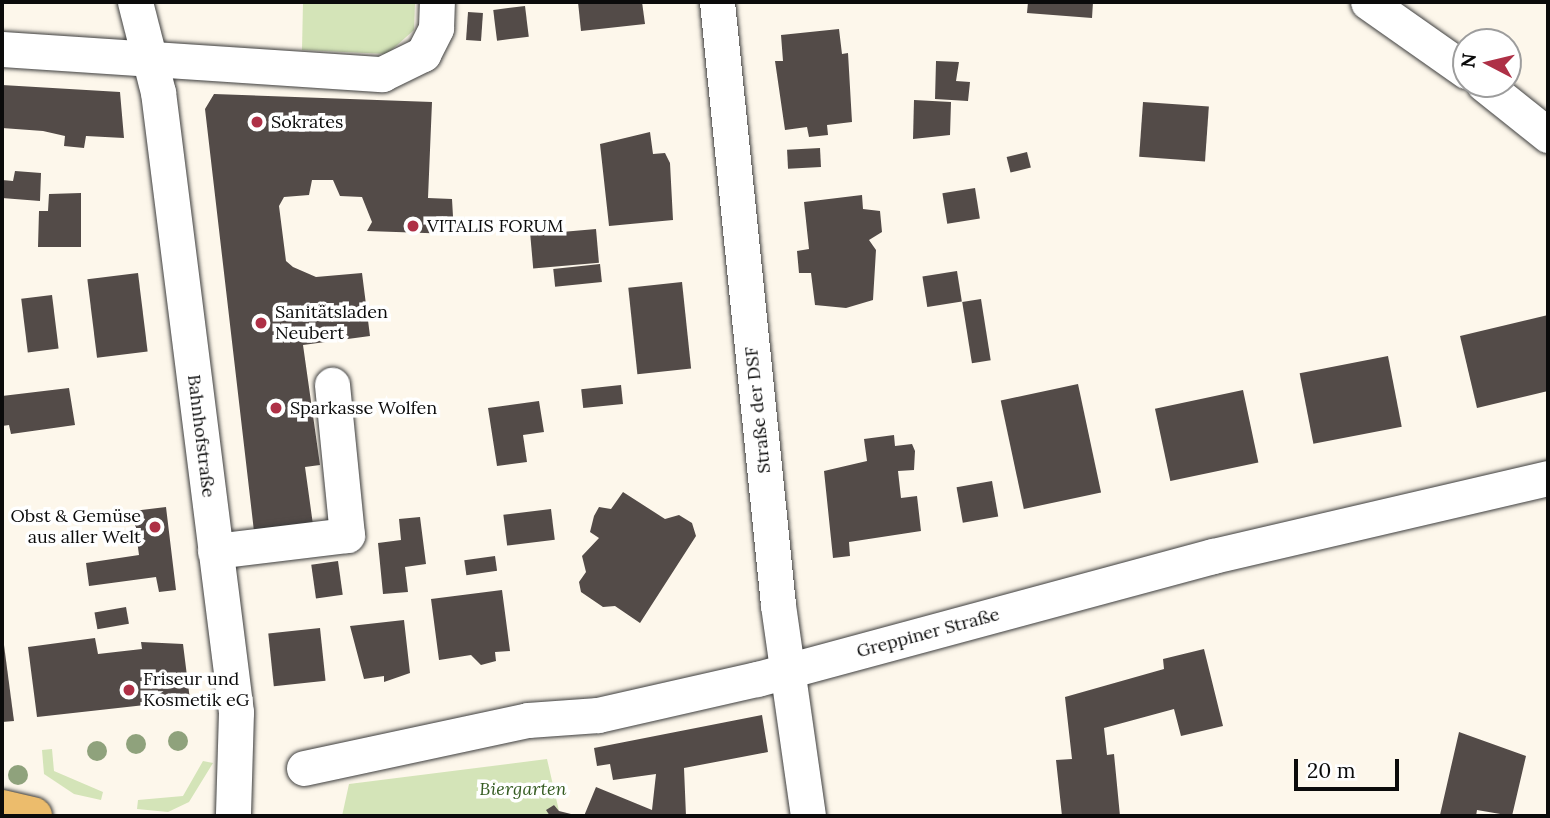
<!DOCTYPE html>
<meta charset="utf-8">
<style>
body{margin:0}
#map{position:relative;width:1550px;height:818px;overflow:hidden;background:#fdf7eb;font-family:Lora,serif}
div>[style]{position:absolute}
.green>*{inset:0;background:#d4e4b8}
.building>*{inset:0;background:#534b48;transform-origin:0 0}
.roads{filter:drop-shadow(0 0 2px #3e3e3e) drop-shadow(0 0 2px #3e3e3e)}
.minor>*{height:35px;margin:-17.5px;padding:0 17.5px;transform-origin:17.5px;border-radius:17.5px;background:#fff}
.major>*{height:38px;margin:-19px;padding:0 19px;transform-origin:19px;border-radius:19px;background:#ecbc6c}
.trees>*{width:20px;height:20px;margin:-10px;border-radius:50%;background:#8fa27c}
.dots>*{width:19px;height:19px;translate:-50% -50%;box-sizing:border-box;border:4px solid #fff;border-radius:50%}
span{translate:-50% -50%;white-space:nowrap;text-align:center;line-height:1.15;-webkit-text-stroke:7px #fff;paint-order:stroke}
.poi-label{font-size:18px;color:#0b0b0b}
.left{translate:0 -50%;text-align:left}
.right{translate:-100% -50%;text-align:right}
.street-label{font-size:18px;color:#0b0b0b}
.park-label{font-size:18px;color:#355c22;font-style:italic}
.frame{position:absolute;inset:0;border:4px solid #0b0b0b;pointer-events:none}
.north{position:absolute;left:1452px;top:28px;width:70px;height:70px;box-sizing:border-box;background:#fff;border:2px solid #9d9d9d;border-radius:50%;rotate:277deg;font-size:19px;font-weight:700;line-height:28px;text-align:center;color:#0b0b0b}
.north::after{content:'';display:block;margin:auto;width:24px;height:32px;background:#ae3046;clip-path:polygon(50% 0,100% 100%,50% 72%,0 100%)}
.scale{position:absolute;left:1294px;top:759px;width:105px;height:32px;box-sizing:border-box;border:4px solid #0b0b0b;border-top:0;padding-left:9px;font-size:21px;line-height:24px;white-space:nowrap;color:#0b0b0b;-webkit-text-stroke:5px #fff;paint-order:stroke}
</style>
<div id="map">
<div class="green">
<i style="clip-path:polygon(303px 2px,415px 2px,414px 30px,387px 54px,302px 50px)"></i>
<i style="clip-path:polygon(52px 749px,54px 771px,103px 792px,101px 800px,74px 794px,44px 774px,42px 750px)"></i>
<i style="clip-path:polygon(547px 759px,559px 811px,554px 805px,547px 810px,550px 816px,342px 816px,349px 784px)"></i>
<i style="clip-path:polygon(203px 761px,213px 763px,189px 802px,168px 812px,137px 809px,138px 800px,183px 796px)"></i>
</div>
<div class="building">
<i style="clip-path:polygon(578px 2px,642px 2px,645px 24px,581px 31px)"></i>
<i style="clip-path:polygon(1028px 2px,1093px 2px,1092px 18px,1027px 13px)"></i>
<i style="left:525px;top:6px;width:31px;height:32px;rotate:83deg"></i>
<i style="left:468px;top:12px;width:15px;height:28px;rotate:4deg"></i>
<i style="clip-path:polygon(839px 29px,842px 54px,848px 53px,852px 122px,827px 125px,828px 135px,809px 137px,807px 127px,785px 130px,775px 61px,783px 61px,781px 35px)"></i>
<i style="clip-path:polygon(936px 61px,959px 62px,956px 81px,970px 82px,968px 101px,935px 99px)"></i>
<i style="clip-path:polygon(2px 85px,120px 92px,124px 138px,86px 136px,84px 148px,64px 146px,65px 136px,43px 131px,2px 128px)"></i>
<i style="clip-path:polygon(214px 94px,432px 102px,428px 198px,452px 199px,454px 234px,367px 231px,372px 222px,362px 197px,340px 196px,333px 180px,312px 180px,309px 195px,284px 197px,279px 206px,286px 261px,293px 267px,316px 277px,362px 273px,370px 336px,303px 345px,320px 465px,305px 467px,314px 532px,255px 540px,205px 109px)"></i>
<i style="clip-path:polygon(914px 100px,951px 102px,950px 135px,913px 139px)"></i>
<i style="left:1143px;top:102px;width:66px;height:55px;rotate:4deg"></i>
<i style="clip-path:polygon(650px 132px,653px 154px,665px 153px,670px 163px,673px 220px,609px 226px,600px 144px)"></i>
<i style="left:820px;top:148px;width:19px;height:33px;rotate:87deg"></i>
<i style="left:1027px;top:152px;width:16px;height:21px;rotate:76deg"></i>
<i style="clip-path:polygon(15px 171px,41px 173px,40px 201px,2px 198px,2px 180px,13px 181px)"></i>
<i style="left:975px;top:188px;width:31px;height:33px;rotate:81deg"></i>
<i style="clip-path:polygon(81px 193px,81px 247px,38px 247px,39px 211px,48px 211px,49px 194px)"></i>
<i style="clip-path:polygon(862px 195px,863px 209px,880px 211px,882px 232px,869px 240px,876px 250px,873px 300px,846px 308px,815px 305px,811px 273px,799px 273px,797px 251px,809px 249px,804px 202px)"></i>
<i style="left:596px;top:229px;width:34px;height:66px;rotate:85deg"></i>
<i style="left:600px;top:264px;width:18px;height:47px;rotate:84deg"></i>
<i style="left:957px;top:271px;width:31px;height:35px;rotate:81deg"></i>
<i style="left:138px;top:273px;width:79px;height:51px;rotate:83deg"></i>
<i style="left:682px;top:282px;width:87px;height:54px;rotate:84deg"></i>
<i style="left:52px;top:295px;width:54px;height:31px;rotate:83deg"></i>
<i style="left:981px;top:299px;width:62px;height:19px;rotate:81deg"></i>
<i style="clip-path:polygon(1548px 315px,1548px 391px,1477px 408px,1460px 336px)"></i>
<i style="left:1388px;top:356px;width:72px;height:90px;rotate:79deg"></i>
<i style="left:1078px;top:384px;width:111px;height:79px;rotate:78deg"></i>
<i style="left:621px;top:385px;width:19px;height:40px;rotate:84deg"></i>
<i style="clip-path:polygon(69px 388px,75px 425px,11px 434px,9px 425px,2px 426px,2px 396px)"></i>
<i style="left:1243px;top:390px;width:74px;height:90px;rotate:78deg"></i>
<i style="clip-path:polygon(539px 401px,544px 432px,523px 435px,527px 462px,497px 466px,488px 408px)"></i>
<i style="clip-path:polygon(894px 435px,895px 446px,912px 444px,915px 451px,914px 470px,898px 471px,901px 498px,917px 496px,921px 531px,849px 542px,850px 556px,833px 558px,824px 471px,867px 461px,864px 439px)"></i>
<i style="left:992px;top:481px;width:36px;height:36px;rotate:80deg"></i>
<i style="clip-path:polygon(623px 492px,665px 519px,679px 515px,692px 523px,696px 536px,640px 623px,615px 606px,603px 607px,581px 592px,579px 582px,586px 572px,582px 556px,599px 538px,590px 532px,594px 516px,599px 507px,611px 509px)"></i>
<i style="clip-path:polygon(166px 507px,176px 590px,159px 592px,156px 577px,89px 586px,86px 563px,139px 555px,133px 511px)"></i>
<i style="left:551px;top:509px;width:31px;height:48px;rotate:83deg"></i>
<i style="clip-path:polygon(420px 517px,426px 564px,405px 567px,408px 592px,383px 594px,378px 543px,401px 540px,399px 519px)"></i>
<i style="left:495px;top:556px;width:15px;height:31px;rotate:82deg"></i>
<i style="left:338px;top:561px;width:34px;height:27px;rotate:82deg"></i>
<i style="clip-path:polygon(502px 590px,510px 651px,495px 652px,496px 661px,481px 665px,471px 655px,439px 660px,431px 599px)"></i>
<i style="left:126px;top:607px;width:17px;height:32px;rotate:80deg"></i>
<i style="clip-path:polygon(404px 620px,410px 673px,384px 682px,384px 676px,364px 679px,350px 626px)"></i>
<i style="left:320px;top:628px;width:53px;height:52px;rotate:84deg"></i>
<i style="clip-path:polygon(2px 630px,14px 721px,2px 722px)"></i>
<i style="clip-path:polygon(95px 638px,98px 654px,142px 649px,141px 642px,183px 644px,190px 700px,37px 717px,28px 647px)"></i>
<i style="clip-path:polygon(1204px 649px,1223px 726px,1181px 736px,1174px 709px,1104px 728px,1107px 755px,1114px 754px,1120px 816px,1062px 816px,1056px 760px,1072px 759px,1065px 697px,1164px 669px,1163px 659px)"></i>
<i style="clip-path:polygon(762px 715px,768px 752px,684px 768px,686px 816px,584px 816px,596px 787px,652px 810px,656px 774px,613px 780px,610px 764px,597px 766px,594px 748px)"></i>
<i style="clip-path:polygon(1459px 732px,1526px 756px,1512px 816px,1477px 810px,1476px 816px,1440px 815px)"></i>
<i style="clip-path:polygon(554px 805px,559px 811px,579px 816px,550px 816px,546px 810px)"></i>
</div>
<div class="roads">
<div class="minor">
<i style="left:135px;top:2px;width:93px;rotate:75.7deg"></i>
<i style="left:158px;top:92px;width:625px;rotate:82.83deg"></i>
<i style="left:236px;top:712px;width:104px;rotate:91.7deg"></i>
<i style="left:717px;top:2px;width:606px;rotate:84.22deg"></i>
<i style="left:778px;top:605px;width:213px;rotate:81.9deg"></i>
<i style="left:1368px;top:2px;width:120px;rotate:35.1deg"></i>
<i style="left:2px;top:49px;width:381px;rotate:3.8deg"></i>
<i style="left:382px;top:74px;width:46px;rotate:-26deg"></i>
<i style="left:423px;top:54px;width:29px;rotate:-63deg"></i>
<i style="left:436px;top:28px;width:26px;rotate:-88deg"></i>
<i style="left:1484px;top:84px;width:82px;rotate:38.6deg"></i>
<i style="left:215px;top:551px;width:133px;rotate:-6.9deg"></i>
<i style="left:347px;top:535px;width:151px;rotate:-95.7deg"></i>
<i style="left:304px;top:768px;width:229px;rotate:-12.1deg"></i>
<i style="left:528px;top:720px;width:70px;rotate:-4.1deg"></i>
<i style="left:598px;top:715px;width:163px;rotate:-12.8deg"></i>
<i style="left:757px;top:679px;width:472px;rotate:-15.1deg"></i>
<i style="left:1213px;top:556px;width:344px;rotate:-13.1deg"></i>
</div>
<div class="major">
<i style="left:2px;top:809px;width:32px;rotate:13deg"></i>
</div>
</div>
<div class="trees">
<i style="left:178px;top:741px"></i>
<i style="left:136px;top:744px"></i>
<i style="left:97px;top:751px"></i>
<i style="left:18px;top:775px"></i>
</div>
<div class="dots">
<i style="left:257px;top:122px;background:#ae3046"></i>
<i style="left:413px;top:226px;background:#ae3046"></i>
<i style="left:261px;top:323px;background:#ae3046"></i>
<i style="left:276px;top:408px;background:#ae3046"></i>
<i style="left:155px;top:527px;background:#ae3046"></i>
<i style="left:129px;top:690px;background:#ae3046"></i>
</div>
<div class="poi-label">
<span class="left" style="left:271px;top:122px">Sokrates</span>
<span class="left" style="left:427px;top:226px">VITALIS FORUM</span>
<span class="left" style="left:275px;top:323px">Sanitätsladen<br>Neubert</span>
<span class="left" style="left:290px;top:408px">Sparkasse Wolfen</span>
<span class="right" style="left:141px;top:527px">Obst &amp; Gemüse<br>aus aller Welt</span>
<span class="left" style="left:143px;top:690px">Friseur und<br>Kosmetik eG</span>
</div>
<div class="street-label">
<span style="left:758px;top:410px;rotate:-96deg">Straße der DSF</span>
<span style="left:201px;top:436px;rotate:83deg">Bahnhofstraße</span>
<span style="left:928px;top:633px;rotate:-15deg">Greppiner Straße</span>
</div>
<div class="park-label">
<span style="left:523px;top:789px">Biergarten</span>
</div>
<div class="frame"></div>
<div class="north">N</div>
<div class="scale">20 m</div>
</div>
